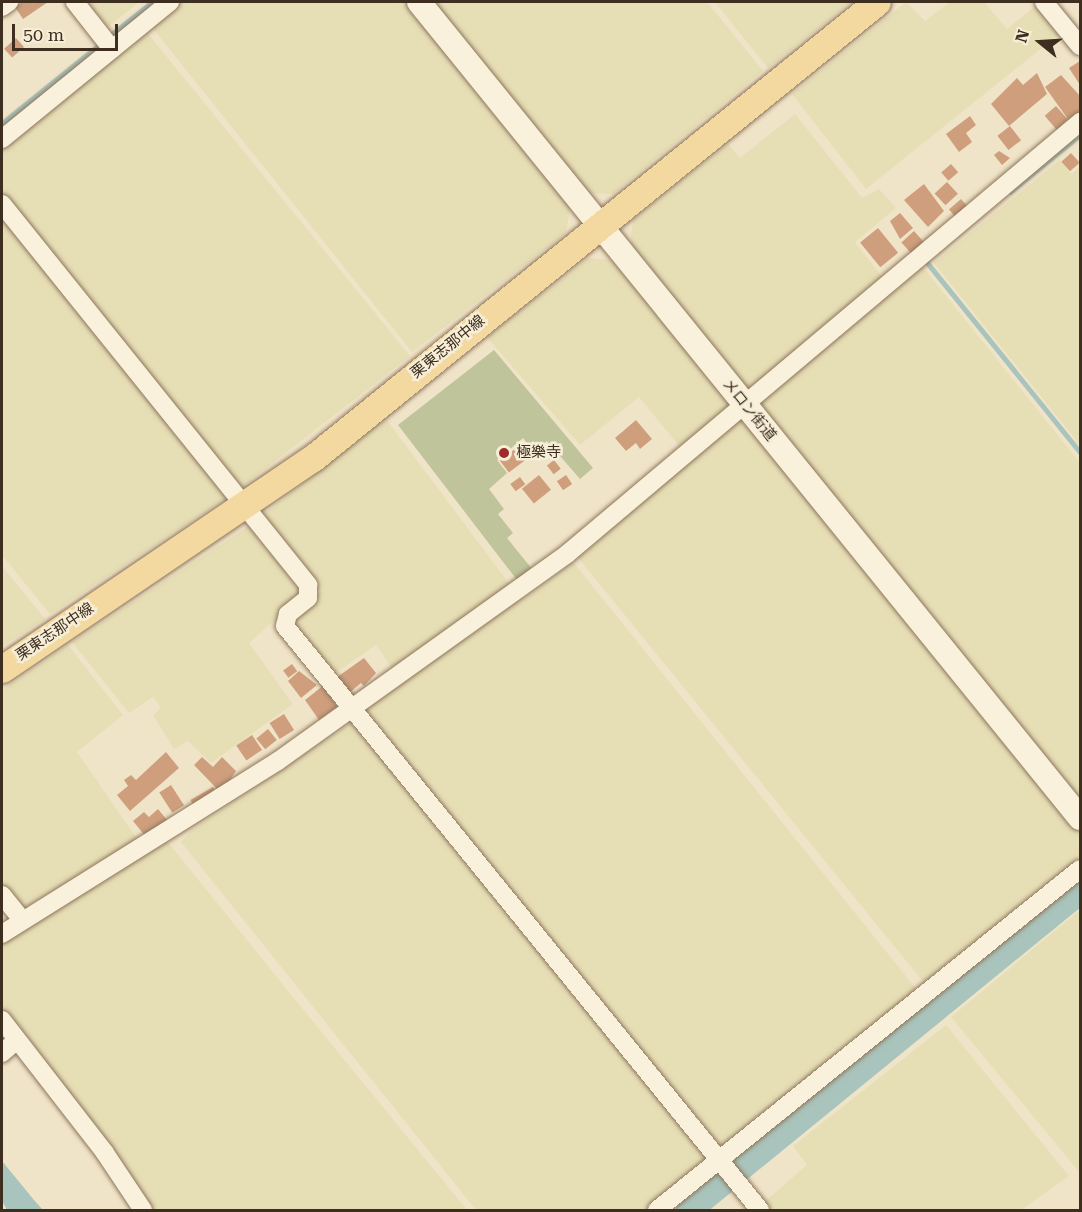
<!DOCTYPE html>
<meta charset="utf-8">
<style>
body{margin:0}
#map{position:relative;width:1082px;height:1212px;overflow:hidden;background:#f0e4c8;font-family:"Roboto Serif","Noto Sans JP",serif}
div>[style]{position:absolute}
.farmland>*{inset:0;background:#e6deb5}
.cemetery>*{inset:0;background:#bfc49a}
.water>*{inset:0;background:#a9c4bc}
.stream>*{height:4.5px;margin:-2.25px;padding:0 2.25px;transform-origin:2.25px;border-radius:2.25px;background:#a9c4bc}
.river>*{height:26px;margin:-13px;padding:0 13px;transform-origin:13px;border-radius:13px;background:#a9c4bc}
.building>*{inset:0;background:#cf9f7d;transform-origin:0 0}
.roads{filter:drop-shadow(0 0 2px #8d765c) drop-shadow(0 0 2px #8d765c)}
.street>*{height:18px;margin:-9px;padding:0 9px;transform-origin:9px;border-radius:9px;background:#faf1dc}
.secondary>*{height:24px;margin:-12px;padding:0 12px;transform-origin:12px;border-radius:12px;background:#faf1dc}
.primary>*{height:27px;margin:-13.5px;padding:0 13.5px;transform-origin:13.5px;border-radius:13.5px;background:#f3d9a0}
.dots>*{width:16px;height:16px;translate:-50% -50%;box-sizing:border-box;border:3px solid #f7eed8;border-radius:50%}
span{translate:-50% -50%;white-space:nowrap;text-align:center;line-height:1.15;-webkit-text-stroke:5px #f7eed8;paint-order:stroke}
.street-label{font-size:15px;color:#3d2e20}
.poi-label{font-size:15px;color:#3d2e20}
.left{translate:0 -50%;text-align:left}
.frame{position:absolute;inset:0;border:3px solid #3d2e20;pointer-events:none}
.north{position:absolute;left:1010px;top:12px;width:60px;height:60px;-webkit-text-stroke:4px #f7eed8;paint-order:stroke;rotate:288deg;font-size:16px;font-weight:700;line-height:24px;text-align:center;color:#3d2e20}
.north::after{content:'';display:block;margin:auto;width:21px;height:27px;background:#3d2e20;clip-path:polygon(50% 0,100% 100%,50% 72%,0 100%)}
.scale{position:absolute;left:12px;top:24px;width:106px;height:27px;box-sizing:border-box;border:3px solid #3d2e20;border-top:0;padding-left:8px;font-size:18px;line-height:21px;white-space:nowrap;color:#3d2e20;-webkit-text-stroke:4px #f7eed8;paint-order:stroke}
</style>
<div id="map">
<div class="farmland">
<i style="clip-path:polygon(88px 2px,139px 2px,108px 27px)"></i>
<i style="clip-path:polygon(182px 2px,408px 2px,571px 202px,566px 233px,412px 352px,151px 26px)"></i>
<i style="clip-path:polygon(430px 2px,707px 2px,763px 71px,613px 194px,584px 193px)"></i>
<i style="clip-path:polygon(715px 2px,851px 2px,768px 68px)"></i>
<i style="clip-path:polygon(906px 2px,925px 21px,950px 2px,984px 2px,1007px 29px,1039px 3px,1063px 31px,866px 189px,792px 94px)"></i>
<i style="clip-path:polygon(145px 30px,410px 356px,238px 490px,2px 199px,2px 145px)"></i>
<i style="clip-path:polygon(795px 114px,862px 198px,879px 189px,896px 208px,855px 242px,883px 278px,768px 375px,751px 386px,743px 385px,632px 252px,631px 233px,634px 219px,728px 144px,740px 158px)"></i>
<i style="clip-path:polygon(1060px 160px,1071px 174px,1080px 167px,1080px 445px,934px 263px)"></i>
<i style="clip-path:polygon(2px 212px,231px 495px,50px 614px,2px 555px)"></i>
<i style="clip-path:polygon(588px 258px,615px 260px,731px 399px,729px 408px,680px 447px,639px 397px,580px 445px,487px 337px)"></i>
<i style="clip-path:polygon(922px 266px,1080px 463px,1080px 801px,755px 405px)"></i>
<i style="clip-path:polygon(743px 418px,1080px 834px,1080px 858px,925px 984px,576px 555px)"></i>
<i style="clip-path:polygon(386px 419px,511px 586px,394px 671px,376px 645px,331px 676px,291px 627px,295px 613px,321px 591px,260px 517px)"></i>
<i style="clip-path:polygon(252px 524px,303px 594px,249px 643px,293px 704px,211px 763px,188px 741px,174px 749px,153px 715px,161px 708px,153px 697px,129px 713px,72px 642px)"></i>
<i style="clip-path:polygon(573px 562px,917px 990px,717px 1150px,365px 712px,371px 703px,517px 596px,524px 599px)"></i>
<i style="clip-path:polygon(2px 566px,45px 619px,2px 646px)"></i>
<i style="clip-path:polygon(68px 645px,123px 715px,77px 752px,138px 840px,27px 906px,20px 905px,2px 888px,2px 690px)"></i>
<i style="clip-path:polygon(351px 723px,357px 723px,708px 1159px,647px 1210px,476px 1210px,181px 842px,192px 830px)"></i>
<i style="clip-path:polygon(167px 841px,288px 991px,467px 1210px,148px 1210px,2px 1011px,2px 941px)"></i>
<i style="clip-path:polygon(1080px 910px,1080px 1173px,951px 1017px)"></i>
<i style="clip-path:polygon(946px 1025px,1069px 1176px,1021px 1210px,765px 1210px,761px 1205px,807px 1165px,793px 1146px)"></i>
</div>
<div class="cemetery">
<i style="clip-path:polygon(494px 350px,593px 468px,580px 479px,547px 441px,534px 452px,523px 438px,497px 460px,507px 473px,489px 489px,504px 509px,498px 514px,513px 533px,507px 538px,532px 569px,517px 580px,398px 425px)"></i>
</div>
<div class="water">
<i style="clip-path:polygon(2px 1161px,34px 1200px,43px 1210px,7px 1210px,2px 1201px)"></i>
</div>
<div class="stream">
<i style="left:108px;top:37px;width:56px;rotate:-38.5deg"></i>
<i style="left:2px;top:123px;width:127px;rotate:-38.9deg"></i>
<i style="left:1010px;top:192px;width:90px;rotate:-39.2deg"></i>
<i style="left:929px;top:258px;width:4px;rotate:135deg"></i>
<i style="left:926px;top:261px;width:245px;rotate:51.1deg"></i>
</div>
<div class="river">
<i style="left:689px;top:1210px;width:505px;rotate:-39.21deg"></i>
</div>
<div class="building">
<i style="clip-path:polygon(23px 2px,48px 2px,23px 19px,15px 7px)"></i>
<i style="left:16px;top:38px;width:12px;height:16px;rotate:48deg"></i>
<i style="clip-path:polygon(1080px 61px,1080px 85px,1069px 68px)"></i>
<i style="clip-path:polygon(1037px 73px,1047px 94px,1009px 126px,991px 104px,1017px 78px,1023px 85px)"></i>
<i style="clip-path:polygon(1061px 75px,1080px 96px,1080px 114px,1070px 122px,1045px 87px)"></i>
<i style="left:1056px;top:106px;width:18px;height:15px;rotate:49deg"></i>
<i style="clip-path:polygon(970px 116px,976px 125px,966px 133px,972px 142px,959px 152px,946px 134px)"></i>
<i style="left:1010px;top:126px;width:18px;height:16px;rotate:52deg"></i>
<i style="clip-path:polygon(999px 151px,1010px 158px,1002px 165px,994px 155px)"></i>
<i style="left:1071px;top:153px;width:13px;height:13px;rotate:48deg"></i>
<i style="left:951px;top:164px;width:11px;height:13px;rotate:49deg"></i>
<i style="left:947px;top:182px;width:16px;height:17px;rotate:47deg"></i>
<i style="clip-path:polygon(924px 184px,944px 211px,928px 227px,904px 200px)"></i>
<i style="left:961px;top:199px;width:9px;height:16px;rotate:49deg"></i>
<i style="clip-path:polygon(900px 213px,913px 228px,900px 239px,890px 221px)"></i>
<i style="left:878px;top:228px;width:32px;height:23px;rotate:51deg"></i>
<i style="left:914px;top:231px;width:15px;height:17px;rotate:48deg"></i>
<i style="clip-path:polygon(636px 420px,652px 439px,640px 449px,636px 443px,626px 451px,615px 438px)"></i>
<i style="left:519px;top:446px;width:15px;height:24px;rotate:53deg"></i>
<i style="left:554px;top:460px;width:11px;height:9px;rotate:52deg"></i>
<i style="left:539px;top:475px;width:19px;height:22px;rotate:51deg"></i>
<i style="left:566px;top:475px;width:11px;height:11px;rotate:56deg"></i>
<i style="left:520px;top:477px;width:9px;height:12px;rotate:54deg"></i>
<i style="clip-path:polygon(364px 658px,376px 673px,364px 686px,361px 683px,349px 693px,333px 680px)"></i>
<i style="left:292px;top:664px;width:9px;height:11px;rotate:54deg"></i>
<i style="clip-path:polygon(299px 671px,317px 685px,301px 698px,288px 681px)"></i>
<i style="clip-path:polygon(324px 685px,337px 707px,319px 720px,305px 700px)"></i>
<i style="left:284px;top:714px;width:19px;height:17px;rotate:58deg"></i>
<i style="left:268px;top:729px;width:14px;height:15px;rotate:51deg"></i>
<i style="left:252px;top:735px;width:18px;height:19px;rotate:56deg"></i>
<i style="clip-path:polygon(166px 752px,179px 768px,130px 811px,117px 795px,128px 786px,124px 780px,131px 775px,136px 780px)"></i>
<i style="clip-path:polygon(202px 757px,213px 767px,222px 757px,236px 771px,221px 793px,194px 765px)"></i>
<i style="left:171px;top:785px;width:24px;height:14px;rotate:57deg"></i>
<i style="left:213px;top:787px;width:8px;height:26px;rotate:60deg"></i>
<i style="clip-path:polygon(158px 809px,167px 820px,146px 837px,133px 821px,144px 812px,149px 817px)"></i>
</div>
<div class="roads">
<div class="street">
<i style="left:75px;top:2px;width:60px;rotate:51.8deg"></i>
<i style="left:1044px;top:2px;width:57px;rotate:50.7deg"></i>
<i style="left:2px;top:7px;width:9px;rotate:-36deg"></i>
<i style="left:2px;top:139px;width:217px;rotate:-39.2deg"></i>
<i style="left:2px;top:204px;width:489px;rotate:51.2deg"></i>
<i style="left:308px;top:585px;width:13px;rotate:90deg"></i>
<i style="left:308px;top:598px;width:26px;rotate:141deg"></i>
<i style="left:288px;top:614px;width:12px;rotate:104deg"></i>
<i style="left:285px;top:626px;width:753px;rotate:50.88deg"></i>
<i style="left:2px;top:895px;width:32px;rotate:51deg"></i>
<i style="left:2px;top:934px;width:326px;rotate:-32.1deg"></i>
<i style="left:278px;top:761px;width:355px;rotate:-35.6deg"></i>
<i style="left:567px;top:554px;width:671px;rotate:-40.1deg"></i>
<i style="left:2px;top:1020px;width:168px;rotate:52.2deg"></i>
<i style="left:105px;top:1153px;width:69px;rotate:56.3deg"></i>
<i style="left:2px;top:1053px;width:18px;rotate:-41deg"></i>
<i style="left:657px;top:1210px;width:543px;rotate:-38.87deg"></i>
</div>
<div class="secondary">
<i style="left:419px;top:2px;width:1050px;rotate:50.99deg"></i>
</div>
<div class="primary">
<i style="left:2px;top:669px;width:376px;rotate:-34.2deg"></i>
<i style="left:313px;top:458px;width:725px;rotate:-38.96deg"></i>
</div>
</div>
<div class="dots">
<i style="left:504px;top:453px;background:#9e2a2b"></i>
</div>
<div class="street-label">
<span style="left:448px;top:347px;rotate:-39deg">栗東志那中線</span>
<span style="left:749px;top:410px;rotate:51deg">メロン街道</span>
<span style="left:55px;top:632px;rotate:-34deg">栗東志那中線</span>
</div>
<div class="poi-label">
<span class="left" style="left:516px;top:453px">極樂寺</span>
</div>
<div class="frame"></div>
<div class="north">N</div>
<div class="scale">50 m</div>
</div>
